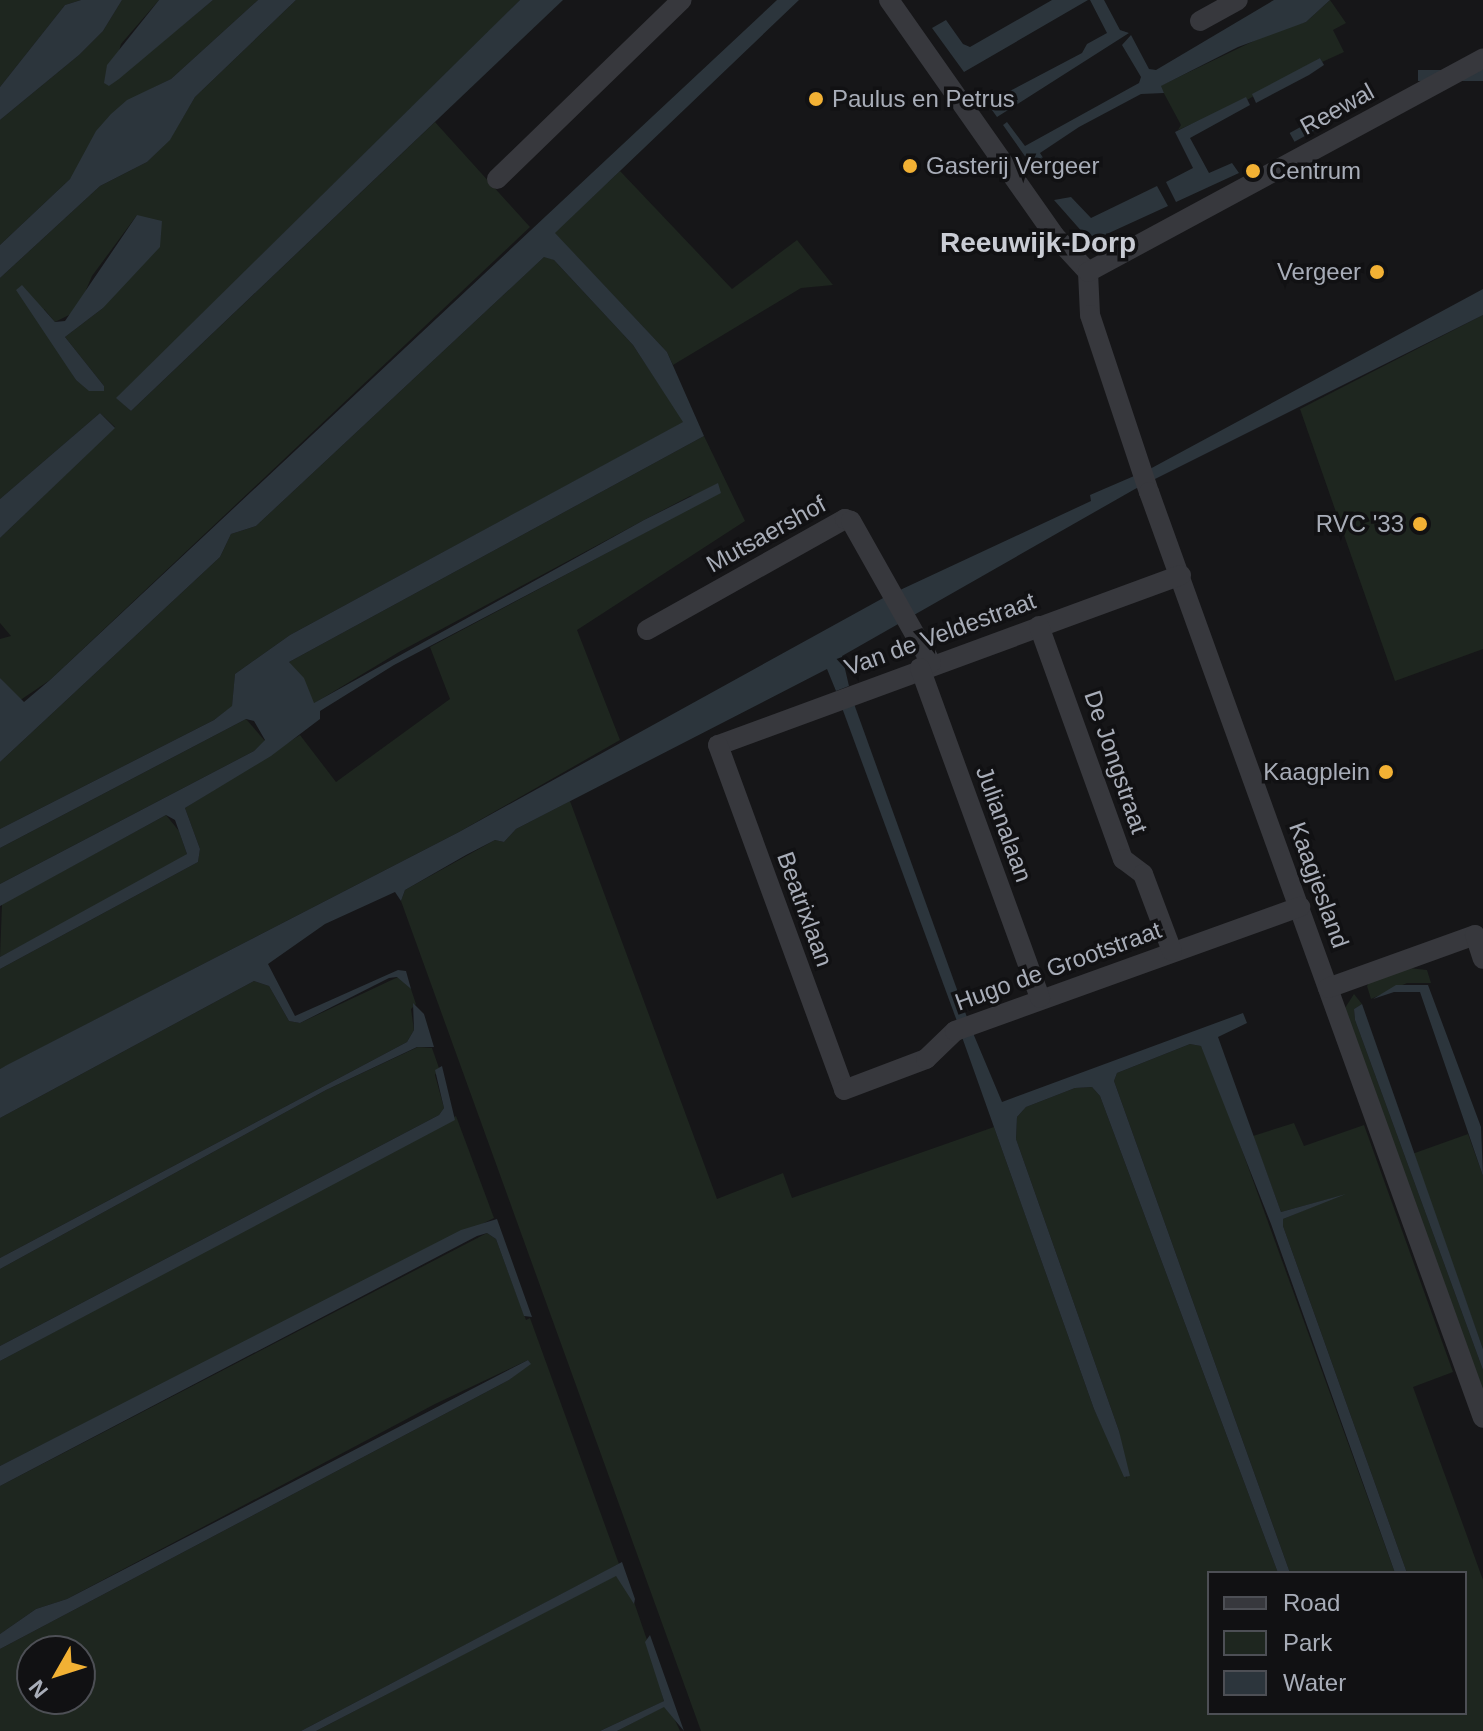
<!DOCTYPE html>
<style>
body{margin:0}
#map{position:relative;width:1483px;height:1731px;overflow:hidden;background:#161618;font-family:Arial,sans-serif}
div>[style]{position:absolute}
.green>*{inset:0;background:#1e261f}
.water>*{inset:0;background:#2c353c;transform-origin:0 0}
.minor>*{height:20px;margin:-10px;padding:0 10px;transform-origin:10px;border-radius:10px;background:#37383d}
.dots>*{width:22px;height:22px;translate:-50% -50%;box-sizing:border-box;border:4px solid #111113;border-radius:50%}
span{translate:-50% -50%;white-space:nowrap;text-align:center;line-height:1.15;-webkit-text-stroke:7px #111113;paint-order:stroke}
.poi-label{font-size:24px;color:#a8adb8}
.left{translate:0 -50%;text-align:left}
.right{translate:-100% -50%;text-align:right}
.street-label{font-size:24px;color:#a8adb8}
.quarter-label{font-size:28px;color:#c9ccd4;font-weight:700}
.legend{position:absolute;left:1207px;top:1571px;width:260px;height:144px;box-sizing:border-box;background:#111113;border:2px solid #4d4f55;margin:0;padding:10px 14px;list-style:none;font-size:24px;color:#a8adb8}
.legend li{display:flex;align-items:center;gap:16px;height:40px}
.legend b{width:40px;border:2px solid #4d4f55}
.north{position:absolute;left:16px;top:1635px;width:80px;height:80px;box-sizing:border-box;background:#111113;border:2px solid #4d4f55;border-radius:50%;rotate:231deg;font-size:22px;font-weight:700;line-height:32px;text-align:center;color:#a8adb8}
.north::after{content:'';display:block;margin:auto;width:28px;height:36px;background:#f2b134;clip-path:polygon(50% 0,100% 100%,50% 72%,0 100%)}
</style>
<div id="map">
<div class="green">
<i style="clip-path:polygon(0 0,81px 0,65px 5px,0 87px)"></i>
<i style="clip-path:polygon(122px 0,159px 0,121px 44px,109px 86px,213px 0,258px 0,171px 79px,153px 88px,70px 179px,0 245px,0 120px,79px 55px,103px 31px)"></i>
<i style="clip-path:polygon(evenodd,296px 0,520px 0,117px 398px,131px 411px,435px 122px,530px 227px,50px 680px,19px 701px,0 678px,0 639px,11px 636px,0 623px,0 538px,115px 427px,100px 413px,0 499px,0 278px,100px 186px,147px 162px,170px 139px,195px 97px,296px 0,137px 215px,103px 308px,65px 337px,104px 386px,86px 386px,76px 380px,46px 330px,44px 309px,55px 322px,77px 311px,92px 276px,137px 215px)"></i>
<i style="clip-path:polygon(1330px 0,1346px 23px,1333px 30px,1344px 52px,1322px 62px,1320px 58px,1247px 100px,1178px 130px,1181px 125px,1160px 86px,1279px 29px,1306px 22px)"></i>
<i style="clip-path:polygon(620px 171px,732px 289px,797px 240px,833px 285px,801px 288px,673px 365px,667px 352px,554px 233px)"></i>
<i style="clip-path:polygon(545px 256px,554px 260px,633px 345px,684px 422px,290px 635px,235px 674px,232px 707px,214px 720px,0 829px,0 762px,220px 557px,231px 534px,256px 526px)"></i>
<i style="clip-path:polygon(1483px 315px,1483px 649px,1395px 681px,1300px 409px)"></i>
<i style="clip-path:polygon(704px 436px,745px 521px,577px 630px,620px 740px,459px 832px,0 1069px,0 969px,198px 862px,200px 849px,185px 808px,300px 735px,336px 782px,450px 699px,430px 647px,721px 492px,690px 496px,644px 520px,399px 652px,313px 704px,289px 662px)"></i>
<i style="clip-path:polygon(246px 719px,265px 741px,254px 751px,0 884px,0 848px)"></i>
<i style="clip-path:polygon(570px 801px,717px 1199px,783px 1173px,792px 1198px,994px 1127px,1094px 1409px,1127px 1479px,1119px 1431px,1016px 1139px,1017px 1117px,1026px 1107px,1075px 1088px,1092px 1087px,1100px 1096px,1278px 1573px,1209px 1573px,1209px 1713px,1465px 1713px,1465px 1573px,1407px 1573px,1283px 1226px,1283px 1219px,1336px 1197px,1281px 1212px,1253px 1136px,1294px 1123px,1304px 1146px,1364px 1125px,1453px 1372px,1413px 1387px,1483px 1580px,1483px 1731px,701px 1731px,401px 901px,405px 890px,495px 840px,504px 842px,516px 829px)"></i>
<i style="clip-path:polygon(166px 815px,179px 831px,187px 854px,182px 861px,0 957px,2px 904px)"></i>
<i style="clip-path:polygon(1409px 968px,1427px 970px,1431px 983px,1407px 983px,1371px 999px,1367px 986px,1370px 981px)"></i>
<i style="clip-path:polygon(398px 977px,411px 989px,416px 1004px,411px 1009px,414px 1030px,407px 1042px,0 1258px,0 1118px,254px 981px,269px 986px,289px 1021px,300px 1023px)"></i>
<i style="clip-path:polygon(1354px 994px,1362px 1004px,1354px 1009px,1355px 1020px,1483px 1370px,1483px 1399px,1343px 1011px)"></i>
<i style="clip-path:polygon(1190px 1044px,1201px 1046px,1208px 1056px,1395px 1573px,1290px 1573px,1114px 1081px,1117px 1073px)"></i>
<i style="clip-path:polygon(418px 1047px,432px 1048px,439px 1068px,435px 1075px,444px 1108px,439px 1115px,0 1346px,0 1269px,326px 1090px)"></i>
<i style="clip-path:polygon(456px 1116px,494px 1218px,0 1466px,0 1361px)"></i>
<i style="clip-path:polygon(1468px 1134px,1483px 1176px,1483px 1349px,1412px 1154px)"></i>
<i style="clip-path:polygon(evenodd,487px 1233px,496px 1239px,526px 1320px,530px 1318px,619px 1564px,301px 1731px,0 1731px,0 1649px,509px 1380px,530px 1363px,528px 1360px,435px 1404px,67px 1599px,36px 1609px,0 1634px,0 1486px,487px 1233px,32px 1651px,80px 1651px,80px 1699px,32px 1699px,32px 1651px)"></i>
<i style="clip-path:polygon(616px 1575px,634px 1602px,647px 1640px,664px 1701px,658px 1704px,600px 1731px,316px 1731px)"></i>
<i style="clip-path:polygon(664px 1706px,669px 1707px,680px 1731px,617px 1731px)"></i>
</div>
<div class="water">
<i style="clip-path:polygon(81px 0,122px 0,103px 31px,79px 55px,0 120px,0 87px,65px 5px)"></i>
<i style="clip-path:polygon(159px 0,213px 0,119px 79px,109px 86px,104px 83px,107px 65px)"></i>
<i style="clip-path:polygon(258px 0,296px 0,195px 97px,170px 140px,147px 162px,100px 186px,0 278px,0 245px,70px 179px,96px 131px,111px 114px,127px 100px,171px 79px)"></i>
<i style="clip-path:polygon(520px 0,563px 0,131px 411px,116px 398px)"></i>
<i style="clip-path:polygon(777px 0,799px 0,555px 233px,667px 352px,704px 436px,289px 662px,304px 678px,314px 703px,644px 520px,718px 483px,721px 493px,394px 665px,320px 711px,320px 719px,271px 756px,185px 808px,200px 849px,198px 862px,0 969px,0 957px,187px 854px,175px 820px,166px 815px,0 906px,0 884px,254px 751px,265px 740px,254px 721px,246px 719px,0 848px,0 829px,214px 720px,232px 706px,235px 674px,290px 635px,683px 422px,633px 345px,554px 260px,544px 257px,256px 526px,231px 534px,220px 557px,0 762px,0 678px,24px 702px,50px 680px)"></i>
<i style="clip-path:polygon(1052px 0,1088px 0,964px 72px,932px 28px,946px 20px,963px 44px,970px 47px)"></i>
<i style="clip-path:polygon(1090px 0,1104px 0,1120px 30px,1129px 33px,997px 117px,987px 103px,1082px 53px,1087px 44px,1107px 33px)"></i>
<i style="clip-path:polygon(1274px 0,1330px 0,1306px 22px,1238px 47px,1161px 86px,1164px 93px,1141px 94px,1079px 127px,1040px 153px,1047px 164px,1036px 172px,1003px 125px,1007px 122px,1025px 146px,1139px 83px,1141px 77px,1122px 45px,1131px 35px,1149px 69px,1156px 70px)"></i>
<i style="clip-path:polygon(1320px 58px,1324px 65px,1309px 75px,1256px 103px,1252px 94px)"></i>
<i style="left:1483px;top:70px;width:11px;height:65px;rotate:90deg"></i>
<i style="left:1371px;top:88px;width:10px;height:93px;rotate:61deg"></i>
<i style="clip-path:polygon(1246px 97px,1250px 105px,1190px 138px,1209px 173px,1232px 163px,1239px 173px,1176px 202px,1166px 182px,1193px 168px,1175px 132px)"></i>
<i style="clip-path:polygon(1157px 186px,1168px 206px,1098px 238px,1084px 234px,1054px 200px,1071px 197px,1091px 218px)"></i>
<i style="clip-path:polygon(137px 215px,162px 221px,160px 247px,103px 308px,65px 337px,104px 386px,104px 391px,89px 391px,76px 380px,16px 290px,22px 285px,55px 322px,65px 321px)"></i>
<i style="clip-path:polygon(1483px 289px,1483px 315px,1135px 489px,842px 656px,849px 686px,836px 691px,827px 669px,516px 829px,504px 842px,495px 840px,466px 855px,405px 890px,401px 901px,395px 892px,325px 924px,268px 964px,295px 1016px,398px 970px,406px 971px,411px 989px,397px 977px,389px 978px,300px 1023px,289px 1021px,269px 986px,254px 981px,0 1118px,0 1069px,7px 1065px,459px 832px,885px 597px,1091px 501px,1090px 495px,1148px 470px)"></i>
<i style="clip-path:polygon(100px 413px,115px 428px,0 538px,0 499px)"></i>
<i style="clip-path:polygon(853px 701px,968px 1020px,958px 1024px,841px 705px)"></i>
<i style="clip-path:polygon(1396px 985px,1428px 985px,1481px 1127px,1483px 1176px,1420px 992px,1394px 992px,1373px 999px)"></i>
<i style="clip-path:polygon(413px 1003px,424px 1014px,434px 1047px,417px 1047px,326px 1090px,0 1269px,0 1258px,407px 1042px,414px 1030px)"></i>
<i style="clip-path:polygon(1362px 1004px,1483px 1349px,1483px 1370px,1355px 1020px,1354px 1009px)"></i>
<i style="clip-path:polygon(1243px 1013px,1247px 1023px,1218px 1037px,1281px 1212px,1346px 1194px,1283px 1219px,1283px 1226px,1407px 1573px,1395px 1573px,1271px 1224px,1201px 1046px,1190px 1044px,1117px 1073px,1114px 1081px,1290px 1573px,1278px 1573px,1100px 1096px,1092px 1087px,1075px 1088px,1026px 1107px,1017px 1117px,1016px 1139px,1119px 1431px,1130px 1476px,1124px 1477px,1094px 1409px,962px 1037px,973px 1033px,1002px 1102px)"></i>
<i style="clip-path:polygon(442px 1066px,455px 1120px,0 1361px,0 1346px,439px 1115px,444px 1108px,435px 1070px)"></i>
<i style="clip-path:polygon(497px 1219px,532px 1317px,524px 1316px,496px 1239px,487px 1233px,477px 1236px,0 1486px,0 1466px,461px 1230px)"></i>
<i style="clip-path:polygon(528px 1360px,531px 1364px,509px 1380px,0 1649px,0 1634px,36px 1609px,67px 1599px)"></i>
<i style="clip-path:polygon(622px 1562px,635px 1599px,634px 1604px,616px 1576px,316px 1731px,301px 1731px)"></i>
<i style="clip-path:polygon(650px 1635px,684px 1731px,664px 1707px,617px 1731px,600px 1731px,664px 1701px,645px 1642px)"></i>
</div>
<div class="minor">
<i style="left:889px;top:0;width:287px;rotate:54.9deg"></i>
<i style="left:1054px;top:235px;width:50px;rotate:47.4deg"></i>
<i style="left:1088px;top:272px;width:43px;rotate:87.3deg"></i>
<i style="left:1090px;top:315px;width:187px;rotate:71.6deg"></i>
<i style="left:1149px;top:492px;width:984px;rotate:70.17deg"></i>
<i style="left:1200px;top:21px;width:43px;rotate:-28.9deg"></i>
<i style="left:497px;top:179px;width:257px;rotate:-44.1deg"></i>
<i style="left:1088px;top:272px;width:449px;rotate:-28.4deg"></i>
<i style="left:1181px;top:575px;width:493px;rotate:159.8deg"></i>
<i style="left:718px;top:745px;width:367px;rotate:69.9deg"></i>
<i style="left:844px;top:1090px;width:88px;rotate:-20.7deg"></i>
<i style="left:926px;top:1059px;width:40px;rotate:-44deg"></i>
<i style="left:955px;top:1031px;width:367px;rotate:-19.8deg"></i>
<i style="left:1039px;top:626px;width:248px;rotate:70.2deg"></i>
<i style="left:1123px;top:859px;width:25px;rotate:37deg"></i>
<i style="left:1143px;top:874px;width:82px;rotate:69.4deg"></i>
<i style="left:647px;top:630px;width:227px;rotate:-29.3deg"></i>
<i style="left:845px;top:519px;width:6px;rotate:18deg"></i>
<i style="left:851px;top:521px;width:163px;rotate:60.6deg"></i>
<i style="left:920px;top:668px;width:351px;rotate:70deg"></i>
<i style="left:1328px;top:988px;width:156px;rotate:-19.8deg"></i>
<i style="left:1475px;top:935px;width:25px;rotate:72deg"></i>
</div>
<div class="dots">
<i style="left:816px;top:99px;background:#f2b134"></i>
<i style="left:910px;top:166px;background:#f2b134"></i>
<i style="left:1253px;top:171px;background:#f2b134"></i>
<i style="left:1377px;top:272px;background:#f2b134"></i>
<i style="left:1420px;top:524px;background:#f2b134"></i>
<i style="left:1386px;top:772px;background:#f2b134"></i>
</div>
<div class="poi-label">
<span class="left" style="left:832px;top:99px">Paulus en Petrus</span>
<span class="left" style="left:926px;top:166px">Gasterij Vergeer</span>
<span class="left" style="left:1269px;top:171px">Centrum</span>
<span class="right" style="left:1361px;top:272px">Vergeer</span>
<span class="right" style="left:1404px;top:524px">RVC '33</span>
<span class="right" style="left:1370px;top:772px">Kaagplein</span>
</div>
<div class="street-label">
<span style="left:1337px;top:109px;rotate:-29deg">Reewal</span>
<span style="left:766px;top:534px;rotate:-29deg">Mutsaershof</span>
<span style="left:940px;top:634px;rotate:-20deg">Van de Veldestraat</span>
<span style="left:1116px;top:762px;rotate:71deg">De Jongstraat</span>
<span style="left:1004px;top:824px;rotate:70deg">Julianalaan</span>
<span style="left:1319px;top:885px;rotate:70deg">Kaagjesland</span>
<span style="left:805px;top:909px;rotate:70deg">Beatrixlaan</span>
<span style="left:1058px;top:966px;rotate:-20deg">Hugo de Grootstraat</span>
</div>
<div class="quarter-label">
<span style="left:1038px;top:243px">Reeuwijk-Dorp</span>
</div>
<ul class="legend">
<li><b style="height:10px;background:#37383d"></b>Road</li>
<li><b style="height:22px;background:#1e261f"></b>Park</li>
<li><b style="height:22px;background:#2c353c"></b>Water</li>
</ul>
<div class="north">N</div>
</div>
